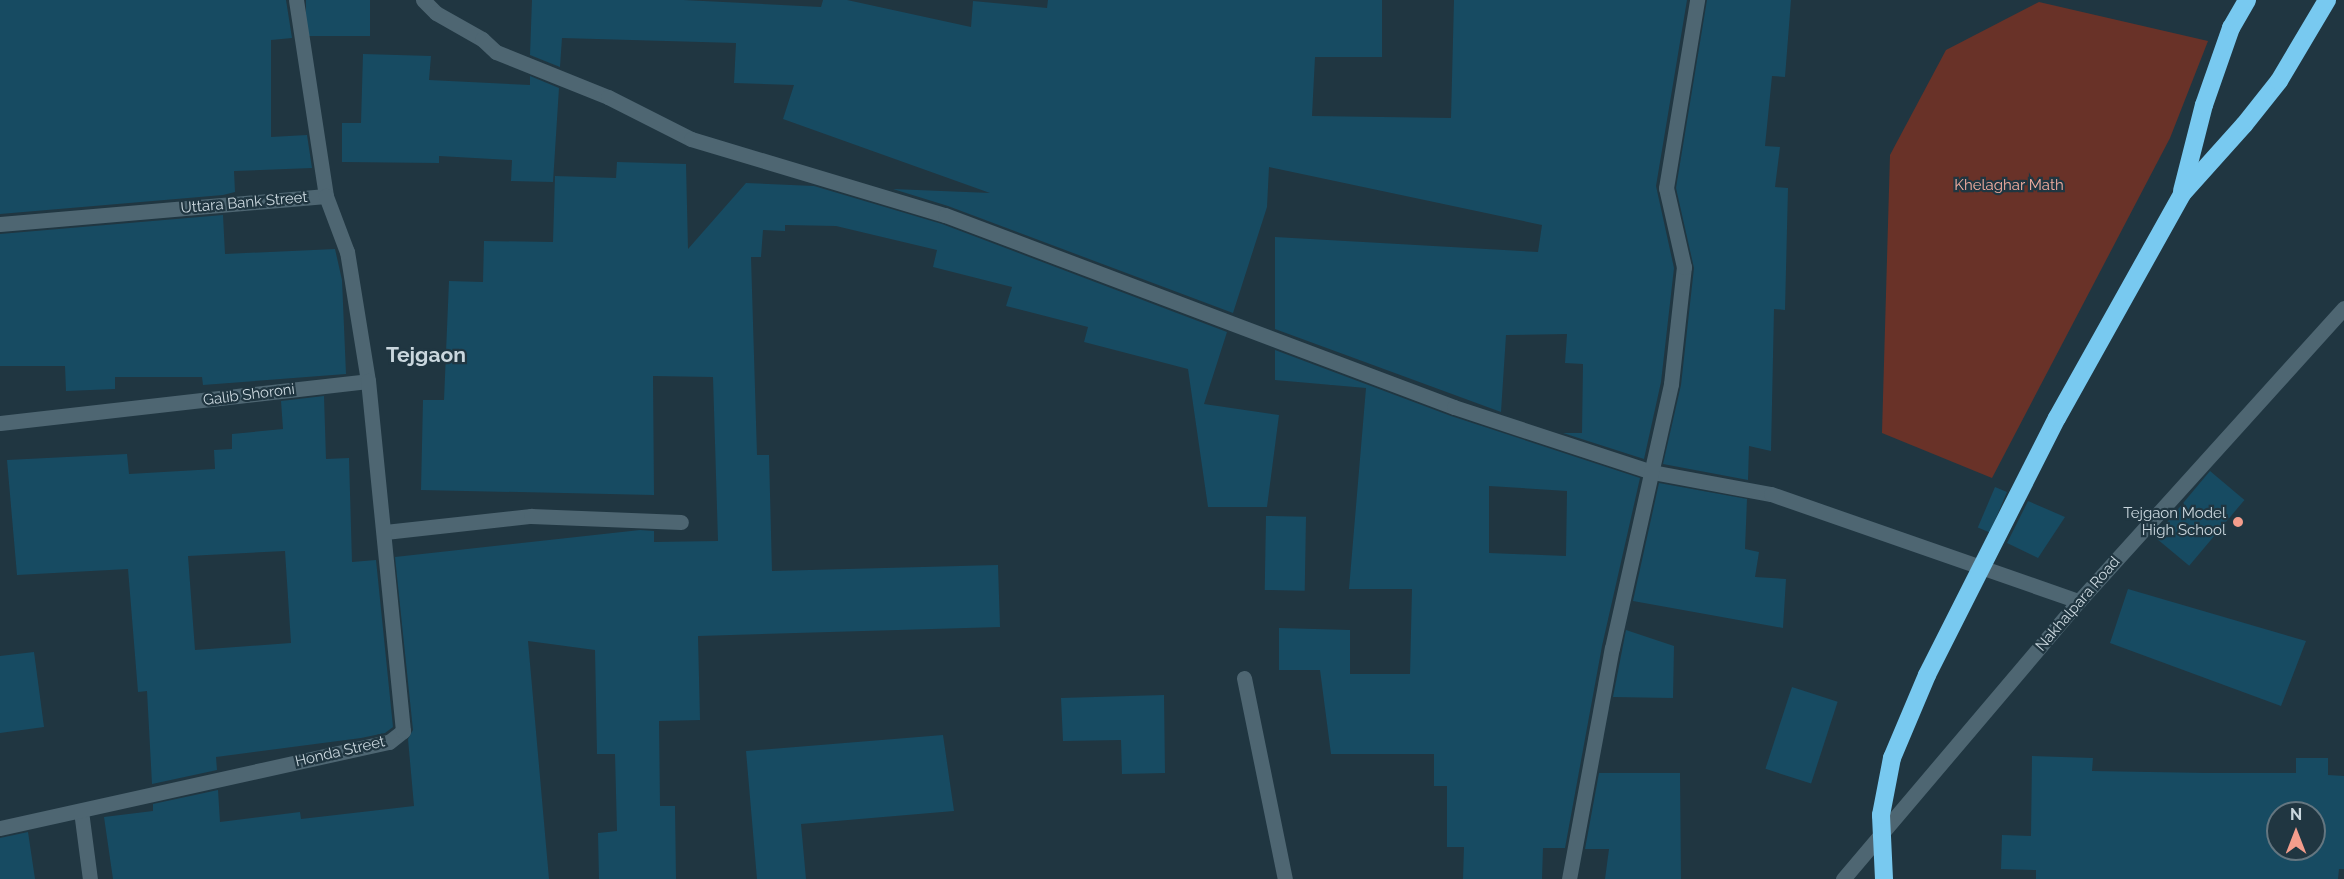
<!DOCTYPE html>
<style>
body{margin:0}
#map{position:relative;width:2344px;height:879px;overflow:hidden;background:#203641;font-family:Raleway,sans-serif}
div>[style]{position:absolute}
.green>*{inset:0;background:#693228}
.building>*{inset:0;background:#174b62;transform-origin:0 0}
.minor>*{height:15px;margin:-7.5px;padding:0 7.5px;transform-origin:7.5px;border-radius:7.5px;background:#4e6672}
.highway>*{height:18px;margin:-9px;padding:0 9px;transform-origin:9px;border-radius:9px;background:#78c9f0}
.dots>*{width:16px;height:16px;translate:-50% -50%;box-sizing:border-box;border:3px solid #203641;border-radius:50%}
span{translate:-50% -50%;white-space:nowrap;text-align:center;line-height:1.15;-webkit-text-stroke:4.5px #203641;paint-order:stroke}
.park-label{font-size:15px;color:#f3aea0}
.street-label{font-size:15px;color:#cad7de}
.poi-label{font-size:15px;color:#cad7de}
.right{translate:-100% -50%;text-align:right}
.district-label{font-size:21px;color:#cad7de;font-weight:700}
.north{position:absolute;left:2266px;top:801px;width:60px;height:60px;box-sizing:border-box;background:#203641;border:2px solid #647680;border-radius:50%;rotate:0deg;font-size:16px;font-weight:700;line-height:24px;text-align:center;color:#cad7de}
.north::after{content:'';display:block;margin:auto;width:21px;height:27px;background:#f49d8c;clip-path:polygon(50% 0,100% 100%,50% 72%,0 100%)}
</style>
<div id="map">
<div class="green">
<i style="clip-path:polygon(2039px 2px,2208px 41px,2170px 138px,1992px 478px,1882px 433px,1890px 155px,1946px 50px)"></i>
</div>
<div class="building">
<i style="clip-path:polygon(0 0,286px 0,292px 38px,271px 40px,271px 137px,307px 135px,312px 168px,234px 171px,235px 192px,223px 195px,0 214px)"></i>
<i style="left:306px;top:0;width:64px;height:36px"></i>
<i style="clip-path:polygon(532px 0,683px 0,821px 7px,823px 0,847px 0,971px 27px,973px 1px,1047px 8px,1048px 0,1382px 0,1382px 57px,1315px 57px,1312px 116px,1451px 118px,1454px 0,1687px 0,1656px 186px,1674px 268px,1661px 382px,1644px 459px,1563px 433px,1582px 433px,1583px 364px,1565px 363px,1567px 334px,1506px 335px,1501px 412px,1275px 329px,1275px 237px,1538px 252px,1542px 225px,1269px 167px,1267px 207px,1233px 313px,948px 206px,893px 189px,990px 193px,783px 119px,794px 85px,734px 83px,736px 43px,562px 38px,560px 67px,530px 55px)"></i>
<i style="clip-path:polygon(1707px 0,1791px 0,1785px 77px,1772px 76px,1765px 146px,1780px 147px,1775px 187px,1788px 188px,1785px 310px,1774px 309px,1771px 451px,1749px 446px,1748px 480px,1663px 464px,1681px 385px,1694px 268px,1676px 188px)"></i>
<i style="clip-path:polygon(363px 54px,431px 56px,429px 80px,530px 85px,530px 76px,559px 88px,553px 182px,511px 181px,512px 160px,439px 156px,439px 163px,342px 162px,342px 123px,361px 123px)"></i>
<i style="clip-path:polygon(617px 162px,686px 164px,688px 249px,746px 183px,814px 186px,942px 224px,1227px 332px,1204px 404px,1279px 415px,1267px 507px,1208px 507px,1188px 369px,1084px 342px,1088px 327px,1006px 306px,1012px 287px,933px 267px,937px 250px,836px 226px,785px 225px,785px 231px,763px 230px,761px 257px,751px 257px,757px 455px,769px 455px,772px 571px,998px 565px,1000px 627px,698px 636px,700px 720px,659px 721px,660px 806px,675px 806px,676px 879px,599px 879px,598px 833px,617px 831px,615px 754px,597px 754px,595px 650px,528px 641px,549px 879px,113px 879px,104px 817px,153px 811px,153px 804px,218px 790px,220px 822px,300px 812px,301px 819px,414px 806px,408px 739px,413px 730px,395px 557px,640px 530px,654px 531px,654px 542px,718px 541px,713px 377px,653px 376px,654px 495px,421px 490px,423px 400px,444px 400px,449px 281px,483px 282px,484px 241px,553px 242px,555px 176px,616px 178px)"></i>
<i style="clip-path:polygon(223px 215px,225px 254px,335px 249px,342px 280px,346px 374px,203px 385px,202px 377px,115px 377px,115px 389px,66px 391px,65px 366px,0 366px,0 234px)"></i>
<i style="clip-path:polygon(evenodd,1275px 350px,1451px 416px,1640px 478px,1602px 646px,1565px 848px,1543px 848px,1542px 879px,1463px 879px,1464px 847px,1447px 847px,1447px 786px,1434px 786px,1434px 754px,1331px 754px,1320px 670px,1279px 670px,1279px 628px,1350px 630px,1350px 674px,1410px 674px,1412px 589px,1349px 589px,1366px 388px,1275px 380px,1275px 350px,1489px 486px,1567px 491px,1566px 556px,1489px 553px,1489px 486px)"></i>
<i style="clip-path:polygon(evenodd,324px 396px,326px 459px,349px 458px,352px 562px,376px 560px,393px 727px,385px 733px,361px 738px,216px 757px,217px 770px,152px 784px,147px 691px,138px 692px,128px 569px,17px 575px,7px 460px,127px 454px,129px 474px,215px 469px,214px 450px,232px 449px,232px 434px,283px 429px,281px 401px,324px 396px,285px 551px,291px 643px,195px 650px,188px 556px,285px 551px)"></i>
<i style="left:2210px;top:471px;width:45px;height:86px;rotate:40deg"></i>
<i style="clip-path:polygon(1659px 483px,1747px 499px,1745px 549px,1759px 552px,1755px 577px,1786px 579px,1783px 628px,1633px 601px)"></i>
<i style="left:1995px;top:487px;width:13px;height:44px;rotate:23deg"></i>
<i style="clip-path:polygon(2028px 501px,2065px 517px,2038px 558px,2007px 543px)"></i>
<i style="left:1266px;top:516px;width:40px;height:74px;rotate:1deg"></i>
<i style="clip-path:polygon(2128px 589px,2306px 641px,2281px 706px,2110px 643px)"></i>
<i style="clip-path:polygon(1626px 630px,1674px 646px,1673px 698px,1613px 697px)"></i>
<i style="clip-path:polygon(34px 652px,44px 727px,0 733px,0 656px)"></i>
<i style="left:1792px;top:687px;width:48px;height:86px;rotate:18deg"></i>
<i style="clip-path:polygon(1164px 695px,1165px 773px,1122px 774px,1121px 740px,1063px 741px,1061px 698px)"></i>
<i style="clip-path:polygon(943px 735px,954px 811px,801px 824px,806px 879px,757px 879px,746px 751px)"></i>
<i style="clip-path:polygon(evenodd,2032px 756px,2093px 758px,2092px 771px,2206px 773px,2296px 773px,2296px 758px,2328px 758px,2328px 775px,2344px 776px,2344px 869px,2339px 869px,2338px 879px,2036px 879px,2036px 870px,2001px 869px,2002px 835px,2031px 836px,2032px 756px,2278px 813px,2314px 813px,2314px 849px,2278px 849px,2278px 813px)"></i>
<i style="clip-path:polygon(1599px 773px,1680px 773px,1681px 879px,1605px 879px,1609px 849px,1585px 849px)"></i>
<i style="clip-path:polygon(28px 832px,35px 879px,0 879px,0 838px)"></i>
</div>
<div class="minor">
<i style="left:423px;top:0;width:18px;rotate:45deg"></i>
<i style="left:436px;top:13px;width:53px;rotate:29.5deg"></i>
<i style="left:482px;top:39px;width:19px;rotate:43deg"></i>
<i style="left:496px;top:52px;width:121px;rotate:21.9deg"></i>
<i style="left:608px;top:97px;width:93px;rotate:26.8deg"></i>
<i style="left:691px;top:139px;width:265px;rotate:16.7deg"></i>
<i style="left:945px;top:215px;width:544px;rotate:20.67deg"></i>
<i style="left:1454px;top:407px;width:208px;rotate:18.2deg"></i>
<i style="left:1652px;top:472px;width:121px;rotate:10.5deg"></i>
<i style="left:1771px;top:494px;width:326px;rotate:19.2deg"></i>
<i style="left:0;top:224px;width:327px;rotate:-4.9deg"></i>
<i style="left:326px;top:196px;width:198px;rotate:-98.7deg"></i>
<i style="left:0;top:423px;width:370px;rotate:-6.5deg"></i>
<i style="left:368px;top:381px;width:131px;rotate:-99.2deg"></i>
<i style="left:347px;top:252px;width:60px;rotate:-110.6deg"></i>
<i style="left:385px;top:532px;width:147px;rotate:-6.3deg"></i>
<i style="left:531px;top:516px;width:150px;rotate:2.3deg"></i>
<i style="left:1244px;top:678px;width:205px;rotate:78.5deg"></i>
<i style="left:81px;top:811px;width:69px;rotate:82.5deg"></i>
<i style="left:0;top:828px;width:398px;rotate:-12.5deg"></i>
<i style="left:389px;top:742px;width:18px;rotate:-38deg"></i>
<i style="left:403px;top:731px;width:352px;rotate:-95.7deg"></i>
<i style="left:1569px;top:879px;width:235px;rotate:-79.5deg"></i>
<i style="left:1612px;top:648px;width:271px;rotate:-77.4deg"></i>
<i style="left:1671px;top:384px;width:118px;rotate:-83.7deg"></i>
<i style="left:1684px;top:267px;width:81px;rotate:-102.8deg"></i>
<i style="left:1666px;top:188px;width:191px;rotate:-80.6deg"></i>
<i style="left:1843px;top:879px;width:365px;rotate:-49.7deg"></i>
<i style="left:2079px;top:601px;width:395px;rotate:-47.9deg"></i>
</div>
<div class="highway">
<i style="left:2182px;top:191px;width:89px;rotate:-75.7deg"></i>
<i style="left:2204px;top:105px;width:82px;rotate:-70.7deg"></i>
<i style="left:2231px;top:28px;width:32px;rotate:-60deg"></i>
<i style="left:1884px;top:879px;width:64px;rotate:-92.7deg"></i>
<i style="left:1881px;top:815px;width:58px;rotate:-79.1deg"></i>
<i style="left:1892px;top:758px;width:90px;rotate:-67.1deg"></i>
<i style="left:1927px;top:675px;width:288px;rotate:-63.2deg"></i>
<i style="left:2057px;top:418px;width:257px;rotate:-60.8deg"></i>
<i style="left:2182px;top:194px;width:93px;rotate:-48.1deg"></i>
<i style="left:2244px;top:125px;width:56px;rotate:-51.5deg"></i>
<i style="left:2279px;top:81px;width:94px;rotate:-59.3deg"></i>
</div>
<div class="dots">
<i style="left:2238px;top:522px;background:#f49d8c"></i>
</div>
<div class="park-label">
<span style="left:2009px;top:186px">Khelaghar Math</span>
</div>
<div class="street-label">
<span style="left:244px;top:203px;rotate:-5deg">Uttara Bank Street</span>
<span style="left:249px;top:395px;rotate:-7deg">Galib Shoroni</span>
<span style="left:2078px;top:604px;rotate:-49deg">Nakhalpara Road</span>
<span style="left:340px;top:752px;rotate:-13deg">Honda Street</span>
</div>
<div class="poi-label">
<span class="right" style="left:2226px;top:522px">Tejgaon Model<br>High School</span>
</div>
<div class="district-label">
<span style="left:426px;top:355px">Tejgaon</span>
</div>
<div class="north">N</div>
</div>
